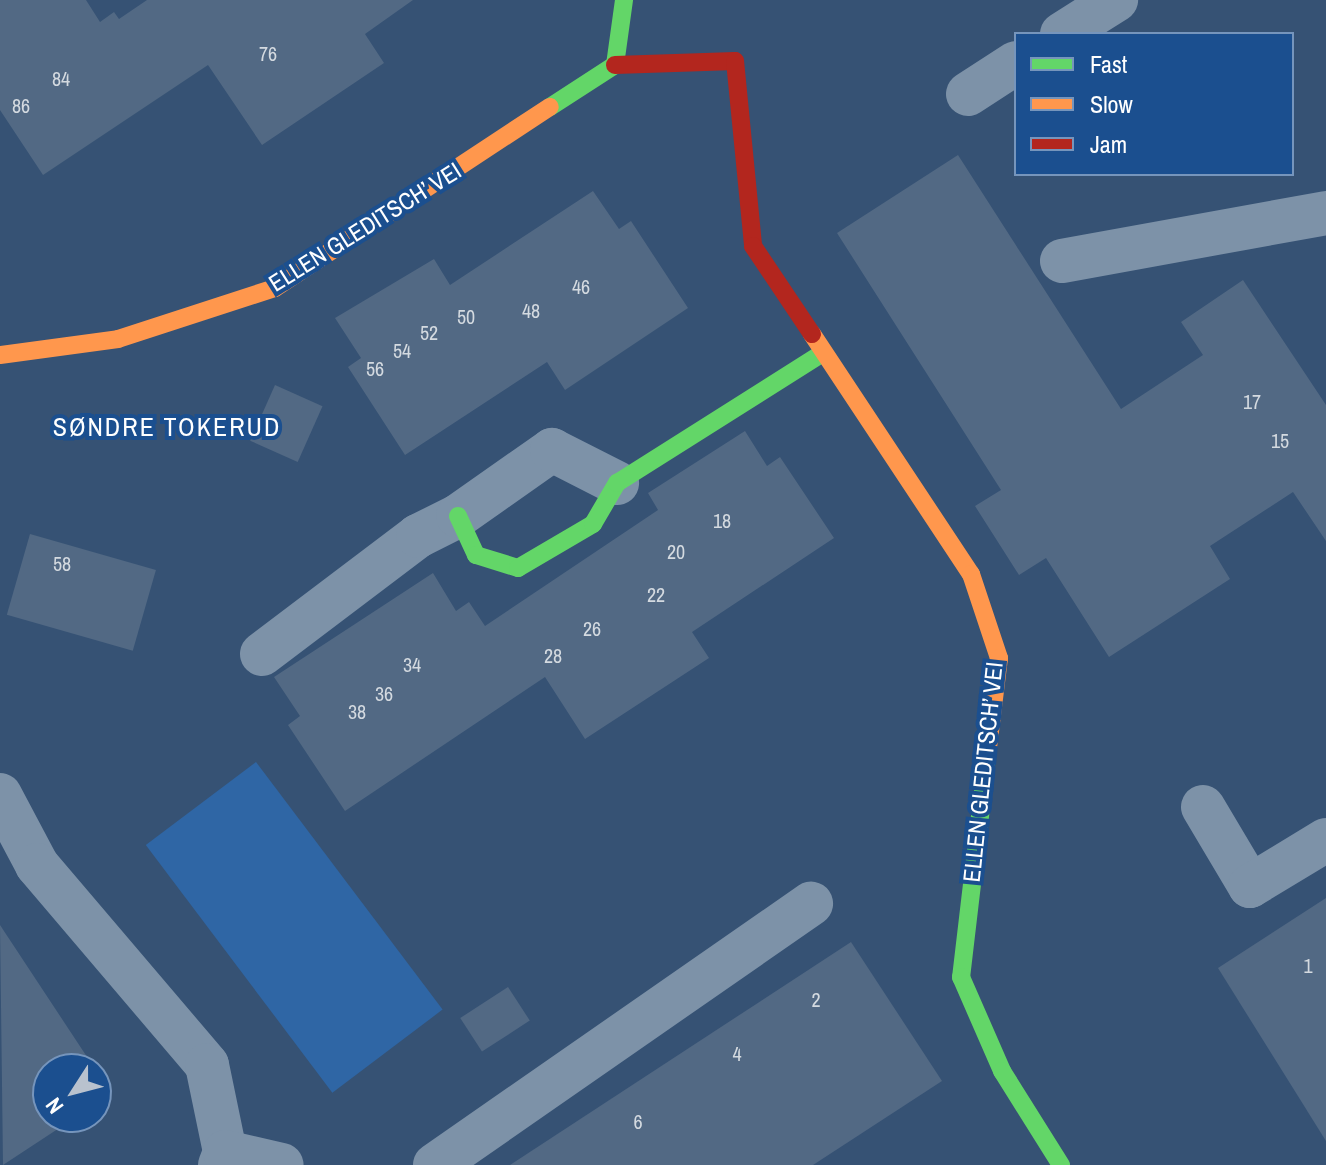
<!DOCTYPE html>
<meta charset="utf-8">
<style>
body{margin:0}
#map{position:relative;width:1326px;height:1165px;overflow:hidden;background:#365274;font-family:"Archivo Narrow",sans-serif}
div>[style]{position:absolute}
.green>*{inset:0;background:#2f66a5;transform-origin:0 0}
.building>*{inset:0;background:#526984;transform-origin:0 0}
.street>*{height:44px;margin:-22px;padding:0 22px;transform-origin:22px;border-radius:22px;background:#7d92a8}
.fast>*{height:18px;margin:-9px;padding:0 9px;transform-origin:9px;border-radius:9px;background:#63d668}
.slow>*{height:18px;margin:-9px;padding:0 9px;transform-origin:9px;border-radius:9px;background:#ff974d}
.jam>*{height:18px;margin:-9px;padding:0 9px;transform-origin:9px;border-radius:9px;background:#b3261e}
span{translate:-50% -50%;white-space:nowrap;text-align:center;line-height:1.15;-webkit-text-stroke:8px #1b4f8f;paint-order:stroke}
.number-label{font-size:20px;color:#d4dae0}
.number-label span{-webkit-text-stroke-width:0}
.street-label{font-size:24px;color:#fff}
.neighbourhood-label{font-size:26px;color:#fff;letter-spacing:2px}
.legend{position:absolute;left:1014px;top:32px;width:280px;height:144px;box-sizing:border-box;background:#1b4f8f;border:2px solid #7695bc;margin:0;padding:10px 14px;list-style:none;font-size:24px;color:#fff}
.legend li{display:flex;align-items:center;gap:16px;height:40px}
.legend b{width:40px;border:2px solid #7695bc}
.north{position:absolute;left:32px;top:1053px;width:80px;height:80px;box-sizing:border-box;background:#1b4f8f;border:2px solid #7695bc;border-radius:50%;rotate:234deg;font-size:22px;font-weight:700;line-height:32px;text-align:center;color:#fff}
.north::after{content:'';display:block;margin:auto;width:28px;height:36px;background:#b9c2ce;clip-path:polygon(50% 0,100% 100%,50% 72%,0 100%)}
</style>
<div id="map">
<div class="green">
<i style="left:256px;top:762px;width:310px;height:138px;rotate:53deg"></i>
</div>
<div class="building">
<i style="clip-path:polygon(0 0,86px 0,100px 22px,114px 12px,119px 19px,147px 0,413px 0,365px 34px,384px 63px,262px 145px,208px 65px,43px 175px,0 110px)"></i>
<i style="clip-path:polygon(958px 155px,1121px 409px,1203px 355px,1181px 322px,1243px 280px,1326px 405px,1326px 541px,1293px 492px,1210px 546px,1230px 579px,1109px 657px,1046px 558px,1019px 575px,975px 506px,1001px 490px,837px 233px)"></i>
<i style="clip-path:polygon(593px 191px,619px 229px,631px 221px,688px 308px,565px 390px,547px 362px,405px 455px,348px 367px,361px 358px,335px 318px,434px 259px,450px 285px)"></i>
<i style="left:275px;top:385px;width:52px;height:61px;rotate:24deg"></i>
<i style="clip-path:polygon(745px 431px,767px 466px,780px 457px,834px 538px,692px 632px,709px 658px,585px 739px,545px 677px,345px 811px,288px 725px,300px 716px,274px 677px,433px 573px,456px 611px,469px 602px,485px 626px,658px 510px,648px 493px)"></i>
<i style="left:30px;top:534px;width:131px;height:84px;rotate:16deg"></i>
<i style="clip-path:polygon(1326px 898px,1326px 1141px,1218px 968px)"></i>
<i style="clip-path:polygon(0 925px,95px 1069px,48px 1069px,48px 1117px,76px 1117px,3px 1165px)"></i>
<i style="clip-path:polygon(851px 942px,942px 1081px,813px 1165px,510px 1165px)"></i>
<i style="left:508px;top:987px;width:40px;height:57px;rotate:57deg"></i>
</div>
<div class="street">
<i style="left:1062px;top:34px;width:64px;rotate:-32.2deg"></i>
<i style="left:968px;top:94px;width:57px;rotate:-32.9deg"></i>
<i style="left:1062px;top:261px;width:268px;rotate:-10.3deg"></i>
<i style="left:262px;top:654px;width:196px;rotate:-37.1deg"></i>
<i style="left:418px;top:536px;width:45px;rotate:-26.6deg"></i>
<i style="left:458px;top:516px;width:115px;rotate:-35.1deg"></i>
<i style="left:552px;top:450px;width:73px;rotate:26.9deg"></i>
<i style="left:0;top:795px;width:79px;rotate:62.1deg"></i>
<i style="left:37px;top:865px;width:262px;rotate:49.6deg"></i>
<i style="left:207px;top:1065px;width:89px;rotate:78.3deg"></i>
<i style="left:225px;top:1152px;width:14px;rotate:111deg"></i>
<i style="left:1203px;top:807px;width:92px;rotate:59.3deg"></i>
<i style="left:1250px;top:886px;width:89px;rotate:-31.2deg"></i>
<i style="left:225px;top:1152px;width:58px;rotate:12.8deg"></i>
<i style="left:435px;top:1165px;width:458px;rotate:-34.8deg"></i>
</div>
<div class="fast">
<i style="left:550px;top:107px;width:77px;rotate:-32.9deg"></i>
<i style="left:615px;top:65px;width:66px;rotate:-82.1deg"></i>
<i style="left:458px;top:516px;width:43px;rotate:65.2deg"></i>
<i style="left:476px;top:555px;width:44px;rotate:17.2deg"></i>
<i style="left:518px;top:568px;width:87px;rotate:-30.4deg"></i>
<i style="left:593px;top:524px;width:48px;rotate:-59.7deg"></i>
<i style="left:617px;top:483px;width:244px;rotate:-32.3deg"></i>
<i style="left:988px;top:748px;width:231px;rotate:96.7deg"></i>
<i style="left:961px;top:977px;width:103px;rotate:66.4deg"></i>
<i style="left:1002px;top:1071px;width:111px;rotate:57.9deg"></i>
</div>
<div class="slow">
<i style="left:812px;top:334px;width:288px;rotate:56.5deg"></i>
<i style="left:971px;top:574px;width:89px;rotate:71.6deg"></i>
<i style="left:999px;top:658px;width:91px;rotate:97deg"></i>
<i style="left:0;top:355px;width:119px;rotate:-7.7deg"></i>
<i style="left:118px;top:339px;width:165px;rotate:-18deg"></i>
<i style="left:275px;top:288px;width:329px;rotate:-33.4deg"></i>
</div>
<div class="jam">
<i style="left:615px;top:65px;width:120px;rotate:-1.9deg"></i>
<i style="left:735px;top:61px;width:186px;rotate:84.4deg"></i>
<i style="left:753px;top:246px;width:106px;rotate:56.2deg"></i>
</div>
<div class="number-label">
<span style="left:268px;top:53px">76</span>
<span style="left:61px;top:78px">84</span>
<span style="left:21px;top:105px">86</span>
<span style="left:581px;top:286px">46</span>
<span style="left:531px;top:310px">48</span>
<span style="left:466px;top:316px">50</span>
<span style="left:429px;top:332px">52</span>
<span style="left:402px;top:350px">54</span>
<span style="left:375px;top:368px">56</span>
<span style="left:1252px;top:401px">17</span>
<span style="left:1280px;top:440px">15</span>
<span style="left:722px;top:520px">18</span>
<span style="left:676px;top:551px">20</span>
<span style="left:62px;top:563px">58</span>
<span style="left:656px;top:594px">22</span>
<span style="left:592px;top:628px">26</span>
<span style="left:553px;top:655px">28</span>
<span style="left:412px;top:664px">34</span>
<span style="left:384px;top:693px">36</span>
<span style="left:357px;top:711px">38</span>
<span style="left:1308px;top:965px">1</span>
<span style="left:816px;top:999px">2</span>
<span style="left:737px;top:1053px">4</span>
<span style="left:638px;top:1121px">6</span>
</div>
<div class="street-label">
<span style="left:365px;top:227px;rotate:-32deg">ELLEN GLEDITSCH’ VEI</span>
<span style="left:983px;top:772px;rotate:-84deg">ELLEN GLEDITSCH’ VEI</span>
</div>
<div class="neighbourhood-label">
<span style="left:167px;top:427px">SØNDRE TOKERUD</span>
</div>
<ul class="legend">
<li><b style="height:10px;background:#63d668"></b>Fast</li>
<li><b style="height:10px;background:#ff974d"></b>Slow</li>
<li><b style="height:10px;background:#b3261e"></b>Jam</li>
</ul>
<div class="north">N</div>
</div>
